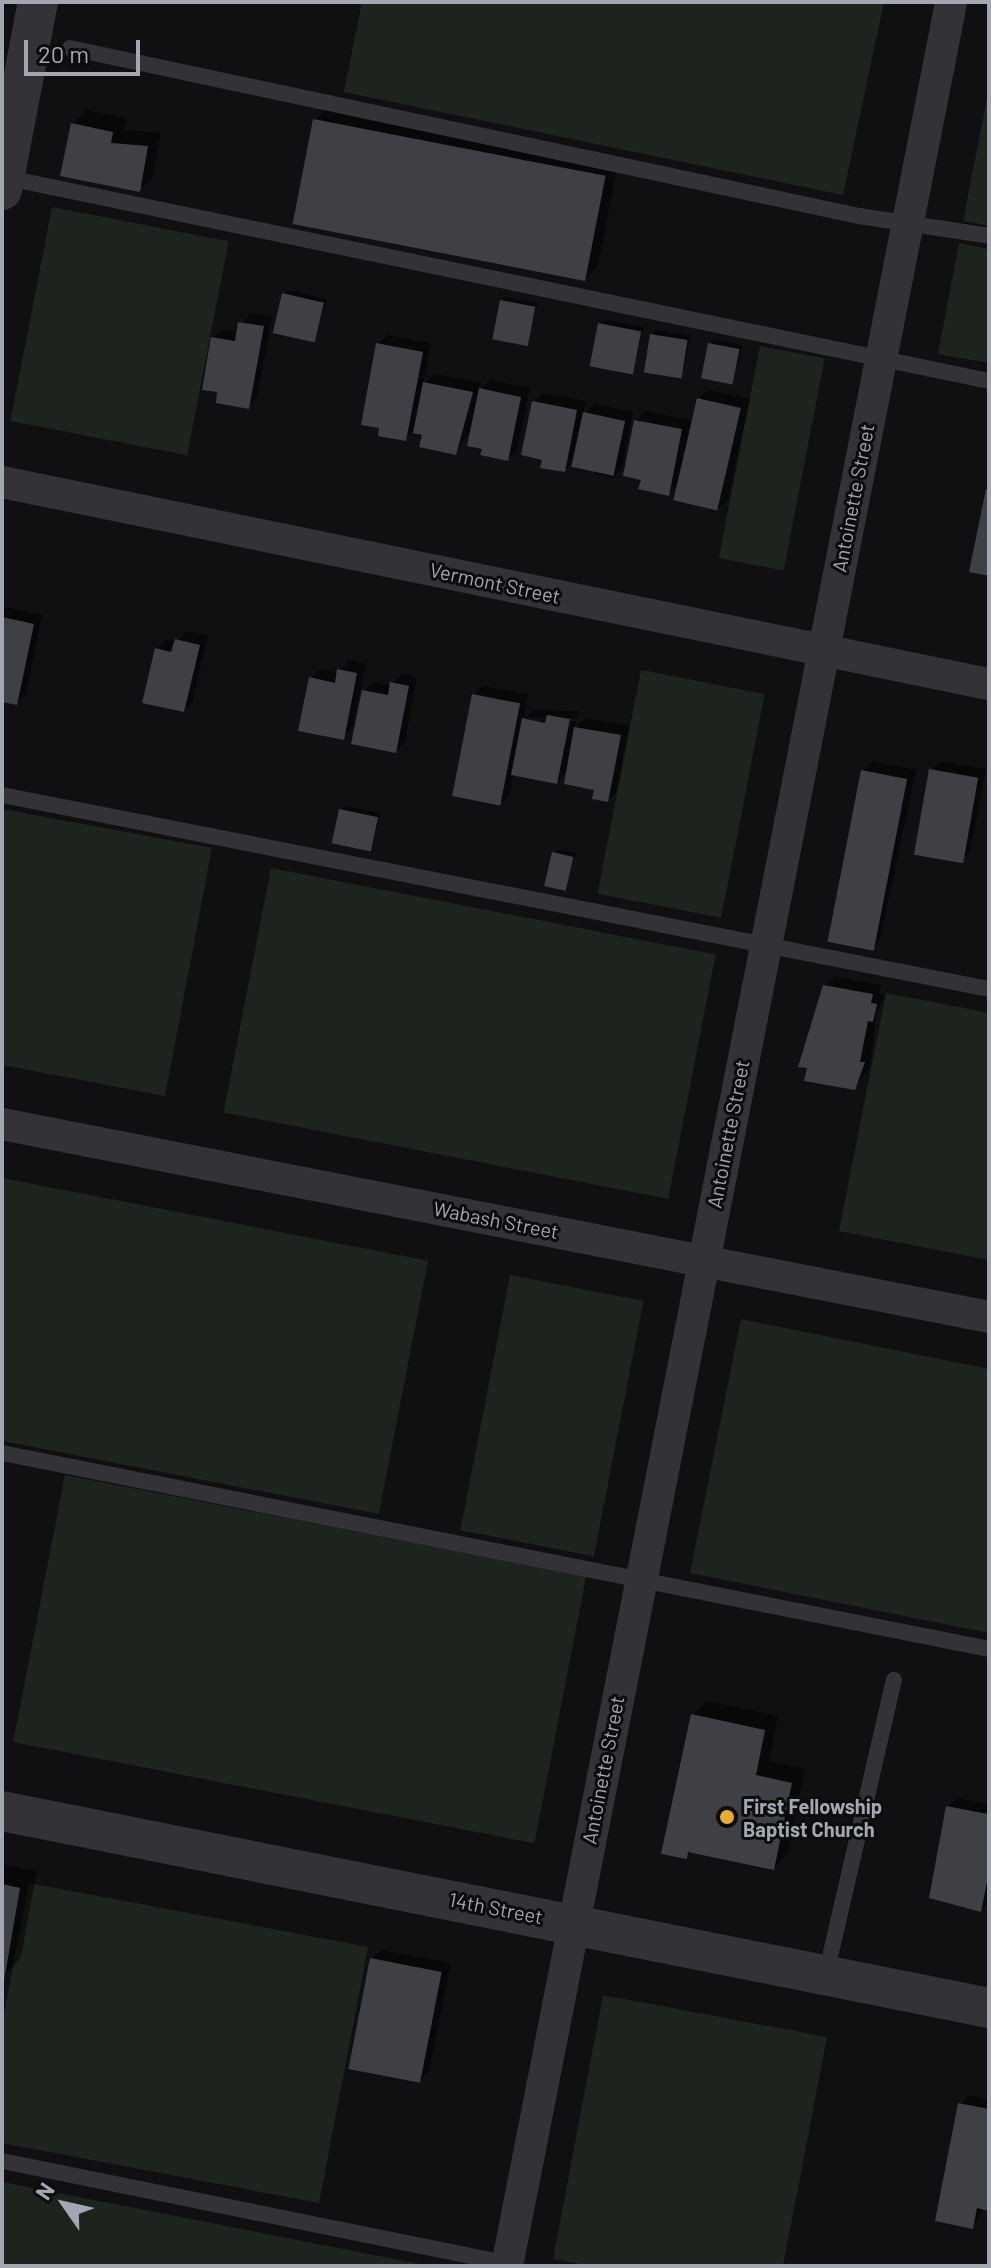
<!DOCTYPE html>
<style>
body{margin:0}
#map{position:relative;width:991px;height:2268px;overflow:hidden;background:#101012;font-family:Barlow,sans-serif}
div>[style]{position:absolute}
.green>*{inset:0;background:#1d241e;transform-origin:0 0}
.shadow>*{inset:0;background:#0007}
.building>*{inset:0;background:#3f4045;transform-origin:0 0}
.service>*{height:16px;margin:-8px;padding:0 8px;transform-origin:8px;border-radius:8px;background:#323237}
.minor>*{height:32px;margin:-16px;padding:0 16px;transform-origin:16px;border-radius:16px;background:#323237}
.tertiary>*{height:40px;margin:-20px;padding:0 20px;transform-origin:20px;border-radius:20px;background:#323237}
.dots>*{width:22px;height:22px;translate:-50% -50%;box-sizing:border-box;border:4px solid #0c0c0d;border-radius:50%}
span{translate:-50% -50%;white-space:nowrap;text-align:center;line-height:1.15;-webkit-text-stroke:6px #0c0c0d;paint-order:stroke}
.street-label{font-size:20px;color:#a2a7b2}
.poi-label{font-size:20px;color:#a2a7b2;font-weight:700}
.left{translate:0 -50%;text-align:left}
.frame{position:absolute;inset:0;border:4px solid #a2a7b2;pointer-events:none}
.north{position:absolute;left:24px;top:2164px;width:80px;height:80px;-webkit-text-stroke:6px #0c0c0d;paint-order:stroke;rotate:304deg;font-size:22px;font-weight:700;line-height:32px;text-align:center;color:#a2a7b2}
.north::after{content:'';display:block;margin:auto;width:28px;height:36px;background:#a2a7b2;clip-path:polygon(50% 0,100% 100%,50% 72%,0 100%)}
.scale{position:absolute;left:24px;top:40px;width:116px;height:36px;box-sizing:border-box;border:4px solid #a2a7b2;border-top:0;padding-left:10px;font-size:24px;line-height:28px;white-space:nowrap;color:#a2a7b2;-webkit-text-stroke:6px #0c0c0d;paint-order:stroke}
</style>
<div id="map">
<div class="green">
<i style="clip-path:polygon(362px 2px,884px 2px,843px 195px,344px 92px)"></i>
<i style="clip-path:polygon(989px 88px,989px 226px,963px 221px)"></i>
<i style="left:52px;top:207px;width:180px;height:218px;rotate:11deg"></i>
<i style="clip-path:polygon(959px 243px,989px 249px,989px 363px,938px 354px)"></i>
<i style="left:760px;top:346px;width:66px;height:216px;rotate:11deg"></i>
<i style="left:641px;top:670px;width:126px;height:228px;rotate:11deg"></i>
<i style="clip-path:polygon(2px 809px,212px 848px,165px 1096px,2px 1065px)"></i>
<i style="left:271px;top:868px;width:453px;height:249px;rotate:11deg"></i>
<i style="clip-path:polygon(886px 993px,989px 1013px,989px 1260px,839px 1231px)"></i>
<i style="left:2px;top:1178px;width:434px;height:258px;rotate:11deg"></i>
<i style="left:510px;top:1275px;width:136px;height:260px;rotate:11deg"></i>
<i style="clip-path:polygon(741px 1319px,989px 1369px,989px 1633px,690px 1573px)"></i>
<i style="left:65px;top:1475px;width:531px;height:272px;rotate:11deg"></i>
<i style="clip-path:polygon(29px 1883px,368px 1947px,319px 2203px,2px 2143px,2px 2024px)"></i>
<i style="clip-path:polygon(603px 1995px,827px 2037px,783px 2266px,591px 2266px,553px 2259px)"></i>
<i style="clip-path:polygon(2px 2182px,430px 2266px,2px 2266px)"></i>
</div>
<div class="shadow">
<i style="clip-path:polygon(328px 106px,618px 162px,598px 266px,584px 280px,315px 120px)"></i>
<i style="clip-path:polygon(86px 110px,126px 118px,124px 130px,161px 133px,153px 176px,139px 190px,72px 124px)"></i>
<i style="clip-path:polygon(288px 290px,327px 299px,315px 340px,284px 294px)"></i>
<i style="clip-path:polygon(506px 297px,538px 303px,526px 344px,502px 301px)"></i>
<i style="clip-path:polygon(250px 313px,272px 317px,257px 397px,248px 407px,213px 338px,223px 329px,238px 332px)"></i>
<i style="clip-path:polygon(605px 320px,644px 327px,633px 372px,600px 324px)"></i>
<i style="clip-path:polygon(656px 330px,691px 336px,681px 376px,652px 334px)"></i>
<i style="clip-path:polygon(387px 335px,431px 343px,423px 385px,435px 374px,481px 383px,480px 390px,490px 380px,530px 388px,517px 450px,507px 459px,484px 447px,473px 427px,455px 452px,424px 434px,413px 431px,405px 439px,378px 344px)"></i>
<i style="clip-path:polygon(714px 339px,743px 345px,732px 381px,710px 344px)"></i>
<i style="clip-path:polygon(708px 390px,750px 399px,728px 499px,719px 508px,682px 480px,668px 494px,643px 479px,636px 421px,646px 411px,694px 421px,698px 399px)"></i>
<i style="clip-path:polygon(543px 393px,586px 401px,583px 415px,594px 404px,633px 412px,622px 468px,612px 478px,595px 474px,596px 470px,576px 459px,565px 470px,544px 458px,534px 402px)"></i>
<i style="clip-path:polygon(2px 606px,42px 615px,26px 694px,17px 703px,2px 700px)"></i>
<i style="clip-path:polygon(186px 631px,208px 635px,193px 701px,184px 710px,156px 649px,166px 640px,176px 642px)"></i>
<i style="clip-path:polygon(349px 660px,366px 664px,352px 728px,343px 737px,311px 678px,320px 669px,339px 673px)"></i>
<i style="clip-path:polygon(401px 674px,417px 677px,405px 742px,396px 751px,364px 691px,373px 682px,392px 685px)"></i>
<i style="clip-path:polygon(483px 686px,528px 694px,524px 720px,534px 710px,578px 711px,577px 718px,529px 717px,529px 721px,576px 721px,575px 729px,585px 718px,629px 726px,617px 791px,608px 800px,568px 770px,557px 782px,514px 773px,510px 794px,501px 803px,474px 695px)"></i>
<i style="clip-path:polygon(873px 761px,916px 770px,880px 939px,871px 949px,863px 771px)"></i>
<i style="clip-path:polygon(940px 761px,986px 769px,970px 851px,961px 861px,931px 770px)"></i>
<i style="clip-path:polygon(346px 806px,381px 813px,371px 848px,341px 810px)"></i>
<i style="clip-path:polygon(558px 849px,576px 853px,565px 888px,554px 853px)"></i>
<i style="clip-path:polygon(834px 976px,881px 985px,879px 994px,885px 995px,876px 1016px,870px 1068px,854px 1088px,810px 1067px,825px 986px)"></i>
<i style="clip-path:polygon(707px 1701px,778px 1716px,769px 1761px,805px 1769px,787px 1854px,773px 1868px,692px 1851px,686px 1857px,693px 1715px)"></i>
<i style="clip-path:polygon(957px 1798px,989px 1804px,989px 1902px,981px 1910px,947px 1807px)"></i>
<i style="clip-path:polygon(2px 1864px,37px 1871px,21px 1957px,2px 1979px)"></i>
<i style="clip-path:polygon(381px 1950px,451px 1963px,429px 2071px,420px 2081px,372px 1959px)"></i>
<i style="clip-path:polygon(970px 2095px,989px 2100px,989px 2209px,984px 2207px,973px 2227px,960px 2104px)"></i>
</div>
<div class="building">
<i style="left:313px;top:119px;width:298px;height:107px;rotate:11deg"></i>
<i style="clip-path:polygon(71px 123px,113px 132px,111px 143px,148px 146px,140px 192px,60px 176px)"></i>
<i style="left:282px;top:293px;width:43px;height:41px;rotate:13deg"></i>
<i style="left:500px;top:300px;width:36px;height:40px;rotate:11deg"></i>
<i style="clip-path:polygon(238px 322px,264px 326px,249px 409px,216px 403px,217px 392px,202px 390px,211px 337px,235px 341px)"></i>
<i style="left:598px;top:323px;width:44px;height:44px;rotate:11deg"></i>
<i style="left:650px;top:334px;width:38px;height:39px;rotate:9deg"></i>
<i style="clip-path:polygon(376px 343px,423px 352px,406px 441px,378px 436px,379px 428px,361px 425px)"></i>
<i style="left:708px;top:343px;width:32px;height:36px;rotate:11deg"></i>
<i style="clip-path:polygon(423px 382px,473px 392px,456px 455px,419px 447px,422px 435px,413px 433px)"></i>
<i style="clip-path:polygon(479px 388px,521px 397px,508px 461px,480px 455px,482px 449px,467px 446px)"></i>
<i style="left:697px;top:398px;width:45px;height:105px;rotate:13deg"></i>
<i style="clip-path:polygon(532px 401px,577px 410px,565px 472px,540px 468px,542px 460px,521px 455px)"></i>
<i style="left:583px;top:412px;width:43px;height:56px;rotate:12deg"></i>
<i style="clip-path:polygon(634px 420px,682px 429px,669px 496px,638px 489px,641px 480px,623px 476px)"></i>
<i style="clip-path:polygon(986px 489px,989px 489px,989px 576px,969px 572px)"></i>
<i style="clip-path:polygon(2px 617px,34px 624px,17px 705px,2px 702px)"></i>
<i style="clip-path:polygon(175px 639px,200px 645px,184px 712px,142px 703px,155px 648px,171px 652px)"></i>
<i style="clip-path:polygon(337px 669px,357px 673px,344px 740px,298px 731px,309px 677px,335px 683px)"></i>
<i style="clip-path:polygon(390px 682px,409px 686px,396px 753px,351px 744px,362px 690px,388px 695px)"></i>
<i style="left:472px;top:694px;width:49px;height:104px;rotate:11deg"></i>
<i style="clip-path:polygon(547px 715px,570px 719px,557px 784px,511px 775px,522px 718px,545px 723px)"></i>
<i style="clip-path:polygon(574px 727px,621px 735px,608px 802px,592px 799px,594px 790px,564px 784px)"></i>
<i style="left:929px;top:769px;width:50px;height:87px;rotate:10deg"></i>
<i style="left:861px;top:770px;width:47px;height:175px;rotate:11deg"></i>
<i style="left:339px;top:809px;width:40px;height:35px;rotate:12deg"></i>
<i style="left:552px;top:852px;width:22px;height:35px;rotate:13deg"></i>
<i style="clip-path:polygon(823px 985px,873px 994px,871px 1003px,877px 1004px,873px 1022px,868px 1021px,860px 1062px,865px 1062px,855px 1090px,804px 1081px,807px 1068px,798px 1067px)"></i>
<i style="clip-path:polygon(691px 1714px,765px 1730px,756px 1775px,792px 1783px,774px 1870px,688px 1852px,687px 1859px,661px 1854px)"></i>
<i style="clip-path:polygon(946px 1806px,988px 1814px,989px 1872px,981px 1912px,929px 1898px)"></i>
<i style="clip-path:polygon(2px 1884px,20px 1888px,4px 1981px,2px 1981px)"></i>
<i style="left:370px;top:1958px;width:73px;height:113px;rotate:11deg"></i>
<i style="clip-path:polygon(958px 2103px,989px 2109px,989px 2211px,977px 2208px,973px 2229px,935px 2221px)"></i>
</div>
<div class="service">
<i style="left:70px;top:48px;width:807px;rotate:12.02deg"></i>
<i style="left:859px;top:216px;width:132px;rotate:8.7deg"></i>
<i style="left:3px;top:177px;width:1007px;rotate:11.69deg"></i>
<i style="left:2px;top:795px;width:1006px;rotate:11.12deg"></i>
<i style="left:2px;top:1453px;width:1006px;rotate:11.23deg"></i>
<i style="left:826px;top:1974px;width:302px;rotate:-77deg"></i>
<i style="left:2px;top:2161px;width:518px;rotate:11.46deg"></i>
</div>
<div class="minor">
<i style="left:2px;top:482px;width:1007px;rotate:11.57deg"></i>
<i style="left:2px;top:1124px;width:1006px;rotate:11.06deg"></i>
<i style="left:507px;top:2266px;width:2307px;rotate:-78.9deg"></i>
</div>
<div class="tertiary">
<i style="left:2px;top:190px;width:191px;rotate:-79.2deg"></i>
<i style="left:2px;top:1811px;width:1006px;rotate:11.29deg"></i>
</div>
<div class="dots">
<i style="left:727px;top:1817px;background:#eeab2c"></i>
</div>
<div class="street-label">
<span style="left:853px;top:498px;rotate:-79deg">Antoinette Street</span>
<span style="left:495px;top:583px;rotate:12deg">Vermont Street</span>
<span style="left:728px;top:1134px;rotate:-79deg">Antoinette Street</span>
<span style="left:496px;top:1220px;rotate:11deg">Wabash Street</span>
<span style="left:603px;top:1770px;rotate:-79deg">Antoinette Street</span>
<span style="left:496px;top:1908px;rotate:11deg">14th Street</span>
</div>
<div class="poi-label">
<span class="left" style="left:743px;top:1818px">First Fellowship<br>Baptist Church</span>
</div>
<div class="frame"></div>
<div class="north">N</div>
<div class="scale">20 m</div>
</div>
